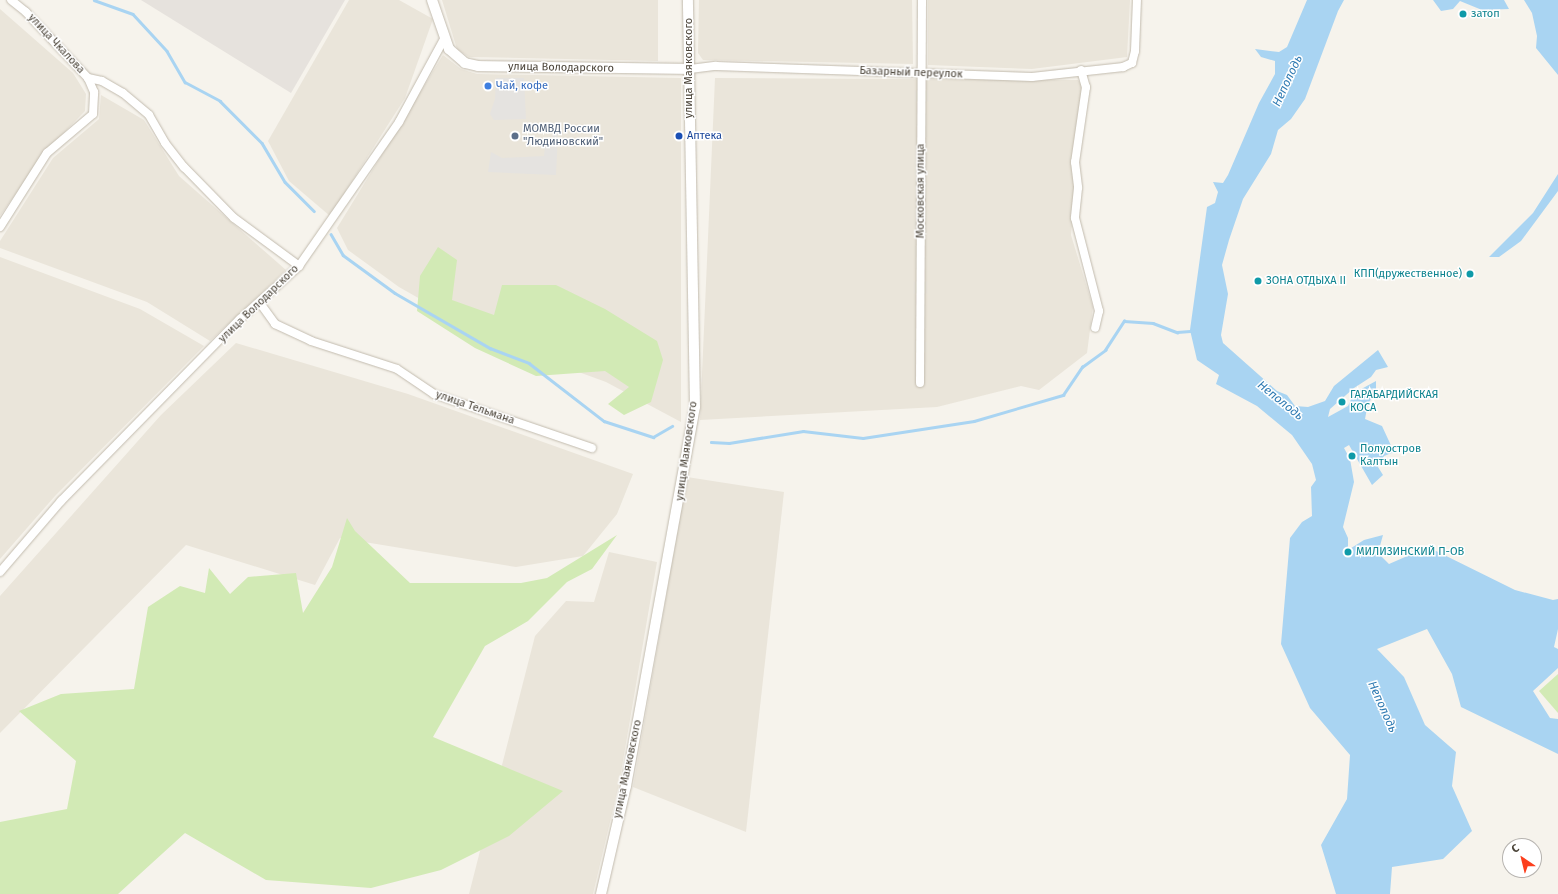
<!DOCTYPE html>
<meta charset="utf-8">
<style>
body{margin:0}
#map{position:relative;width:1558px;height:894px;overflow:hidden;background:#f6f3ec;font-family:"Fira Sans",sans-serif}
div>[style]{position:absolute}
.residential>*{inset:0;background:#eae5da}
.industrial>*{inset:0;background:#e6e2dd}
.green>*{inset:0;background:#d2eab5}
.parking>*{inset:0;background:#e5e3e0}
.water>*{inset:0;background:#a9d4f2}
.stream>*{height:2.5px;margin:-1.25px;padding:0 1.25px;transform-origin:1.25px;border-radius:1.25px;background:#a9d4f2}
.roads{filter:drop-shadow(0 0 1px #c2bbae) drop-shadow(0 0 1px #c2bbae)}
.minor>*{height:8px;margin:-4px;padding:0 4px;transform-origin:4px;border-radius:4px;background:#fff}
.tertiary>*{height:10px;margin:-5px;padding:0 5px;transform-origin:5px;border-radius:5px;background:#fff}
.dots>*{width:11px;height:11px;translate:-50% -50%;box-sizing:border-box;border:2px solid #fff;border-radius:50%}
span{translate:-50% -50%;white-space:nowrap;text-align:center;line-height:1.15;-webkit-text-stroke:3px #fff;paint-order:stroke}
.culture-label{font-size:11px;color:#0d838f}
.left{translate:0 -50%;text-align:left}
.right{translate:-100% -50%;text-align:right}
.street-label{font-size:11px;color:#4b4439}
.shop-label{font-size:11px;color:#366cbe}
.service-label{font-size:11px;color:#4e5e75}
.transit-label{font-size:11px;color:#164399}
.water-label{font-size:12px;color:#2e7ab2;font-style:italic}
.north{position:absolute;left:1502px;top:838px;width:40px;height:40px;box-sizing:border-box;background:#fff;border:1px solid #b7b4b0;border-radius:50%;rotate:325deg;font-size:11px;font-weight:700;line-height:16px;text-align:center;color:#4b4439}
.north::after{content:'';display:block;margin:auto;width:14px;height:18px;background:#fc3f1d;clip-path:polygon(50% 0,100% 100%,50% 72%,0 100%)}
</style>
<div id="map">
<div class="residential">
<i style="clip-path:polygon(349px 0,399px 0,433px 19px,405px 98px,330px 216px,289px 181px,268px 141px)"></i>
<i style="clip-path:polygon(442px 0,658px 0,658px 61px,469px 57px,457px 49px)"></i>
<i style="clip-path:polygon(699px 0,912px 0,913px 64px,703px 60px,698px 53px)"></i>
<i style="clip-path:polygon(928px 0,1130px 0,1127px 57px,1032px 69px,928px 65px)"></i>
<i style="clip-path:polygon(0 9px,73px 73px,86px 94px,85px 111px,46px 151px,0 216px)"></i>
<i style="clip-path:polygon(443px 55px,461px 69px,477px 74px,681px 78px,681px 422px,606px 382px,494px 341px,399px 287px,348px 250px,337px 228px)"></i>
<i style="clip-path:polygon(715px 78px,1078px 80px,1083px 87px,1071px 235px,1093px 307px,1087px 353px,1039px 390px,1021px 386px,937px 407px,700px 420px)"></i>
<i style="clip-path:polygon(101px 95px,144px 120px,179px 176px,286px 270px,210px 341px,147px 302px,0 248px,0 241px,53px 158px,99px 119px)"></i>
<i style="clip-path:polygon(0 257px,140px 309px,204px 346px,55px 496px,0 559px)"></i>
<i style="clip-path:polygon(236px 343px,408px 394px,633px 474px,617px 514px,583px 556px,516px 567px,340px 538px,315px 585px,186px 545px,0 733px,0 596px,161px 415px)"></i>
<i style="clip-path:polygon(687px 477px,784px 492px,746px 832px,633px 787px)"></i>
<i style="clip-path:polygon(609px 552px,657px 562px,619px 784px,593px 894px,469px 894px,535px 636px,566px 601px,594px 602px)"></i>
</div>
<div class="industrial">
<i style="clip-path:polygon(141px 0,345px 0,291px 93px)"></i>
</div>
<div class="green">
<i style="clip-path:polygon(438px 247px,457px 260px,452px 300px,494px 315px,502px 285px,556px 285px,605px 309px,657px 341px,663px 360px,651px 402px,624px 415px,608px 404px,629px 387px,605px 371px,536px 376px,475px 348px,417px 311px,420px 276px)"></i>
<i style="clip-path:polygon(347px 518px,355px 531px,410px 583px,521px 583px,547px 578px,617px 535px,592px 569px,567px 582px,528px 621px,485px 646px,433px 737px,563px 791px,509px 836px,441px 870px,371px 888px,266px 880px,185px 833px,118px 894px,0 894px,0 822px,67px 809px,76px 761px,19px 711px,61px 694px,134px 689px,148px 607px,180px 586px,205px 593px,209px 568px,230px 594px,248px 577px,296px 573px,303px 613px,332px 567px)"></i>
<i style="clip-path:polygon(1558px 674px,1558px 713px,1539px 691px)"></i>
</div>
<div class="parking">
<i style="clip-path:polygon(496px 78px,524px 78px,526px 119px,494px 120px,490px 114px,495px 99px)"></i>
<i style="clip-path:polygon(558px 132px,556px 175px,488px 172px,491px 152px,502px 158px,544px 156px,545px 147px,552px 147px,553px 133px)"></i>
</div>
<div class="water">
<i style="clip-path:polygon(1307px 0,1344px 0,1338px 11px,1305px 99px,1291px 119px,1278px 130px,1271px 154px,1243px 199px,1229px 240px,1222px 265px,1228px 294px,1221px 335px,1223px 343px,1277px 391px,1287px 395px,1295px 406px,1308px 407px,1325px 401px,1334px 386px,1378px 350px,1388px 367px,1376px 370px,1371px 377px,1354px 388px,1330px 409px,1328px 417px,1348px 406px,1354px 393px,1376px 381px,1376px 394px,1368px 403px,1365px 419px,1382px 426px,1394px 452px,1384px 456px,1378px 467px,1383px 475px,1372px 485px,1349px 445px,1344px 448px,1350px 459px,1354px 482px,1343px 527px,1348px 538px,1348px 550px,1364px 540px,1383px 535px,1378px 553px,1389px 564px,1428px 547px,1515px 590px,1553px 600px,1558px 599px,1558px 629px,1554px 647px,1558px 649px,1558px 668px,1533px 691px,1550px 718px,1558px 719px,1558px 754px,1461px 707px,1452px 674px,1427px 629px,1377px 649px,1404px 677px,1425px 725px,1456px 752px,1452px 786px,1472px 831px,1443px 859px,1392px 867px,1390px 894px,1336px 894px,1321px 845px,1347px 799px,1350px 755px,1310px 708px,1281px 644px,1290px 538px,1302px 522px,1312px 516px,1311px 487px,1316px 480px,1312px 464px,1292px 435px,1257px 406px,1216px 384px,1219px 375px,1197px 360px,1190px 330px,1207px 207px,1215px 203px,1218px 192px,1213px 182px,1223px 183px,1228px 175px,1259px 103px,1275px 74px,1275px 61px,1261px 57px,1255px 49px,1279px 52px,1287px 47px)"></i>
<i style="clip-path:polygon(1433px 0,1504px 0,1509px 9px,1482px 10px,1460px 1px,1453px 9px,1441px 11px)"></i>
<i style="clip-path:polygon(1524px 0,1558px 0,1558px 75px,1536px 48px,1537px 36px,1532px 13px)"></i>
<i style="clip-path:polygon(1558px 174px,1558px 191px,1521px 241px,1499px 257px,1489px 257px,1533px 213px)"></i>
</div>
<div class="stream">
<i style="left:94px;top:0;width:41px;rotate:19.7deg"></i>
<i style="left:133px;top:14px;width:50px;rotate:47.4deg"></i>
<i style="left:167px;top:51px;width:36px;rotate:60deg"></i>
<i style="left:185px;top:82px;width:40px;rotate:28deg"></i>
<i style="left:220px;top:101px;width:59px;rotate:45deg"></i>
<i style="left:262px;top:143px;width:45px;rotate:59.5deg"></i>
<i style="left:285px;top:182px;width:41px;rotate:45deg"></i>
<i style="left:331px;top:234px;width:24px;rotate:60deg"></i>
<i style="left:343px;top:255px;width:64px;rotate:36.2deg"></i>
<i style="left:395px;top:293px;width:110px;rotate:30.1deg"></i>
<i style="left:490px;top:348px;width:42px;rotate:21deg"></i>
<i style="left:529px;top:363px;width:95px;rotate:37.7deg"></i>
<i style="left:604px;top:421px;width:52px;rotate:18.1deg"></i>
<i style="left:653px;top:437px;width:22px;rotate:-30deg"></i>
<i style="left:711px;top:442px;width:18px;rotate:3deg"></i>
<i style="left:729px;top:443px;width:75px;rotate:-9.2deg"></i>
<i style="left:803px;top:431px;width:60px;rotate:6.7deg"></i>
<i style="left:863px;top:438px;width:112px;rotate:-8.7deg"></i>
<i style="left:974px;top:421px;width:93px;rotate:-16.3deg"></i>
<i style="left:1063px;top:395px;width:34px;rotate:-56deg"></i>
<i style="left:1082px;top:367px;width:29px;rotate:-36deg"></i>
<i style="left:1105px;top:350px;width:35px;rotate:-57deg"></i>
<i style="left:1124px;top:321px;width:29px;rotate:4deg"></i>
<i style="left:1153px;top:323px;width:26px;rotate:21deg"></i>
<i style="left:1177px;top:332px;width:16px;rotate:-4deg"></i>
</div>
<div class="roads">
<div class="minor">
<i style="left:690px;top:69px;width:26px;rotate:-7deg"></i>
<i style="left:716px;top:66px;width:316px;rotate:2deg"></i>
<i style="left:1032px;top:77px;width:92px;rotate:-6.3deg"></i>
<i style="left:1123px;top:67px;width:10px;rotate:-24deg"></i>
<i style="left:1132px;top:63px;width:12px;rotate:-76deg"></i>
<i style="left:1135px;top:51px;width:51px;rotate:-87.8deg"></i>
<i style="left:1081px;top:70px;width:18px;rotate:74deg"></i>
<i style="left:1086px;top:87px;width:76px;rotate:98.3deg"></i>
<i style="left:1075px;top:162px;width:26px;rotate:83deg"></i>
<i style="left:1078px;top:188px;width:30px;rotate:96deg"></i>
<i style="left:1075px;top:218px;width:96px;rotate:75.5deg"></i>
<i style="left:1099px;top:311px;width:17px;rotate:103deg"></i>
<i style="left:88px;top:78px;width:14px;rotate:12deg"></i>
<i style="left:102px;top:81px;width:24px;rotate:30deg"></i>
<i style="left:123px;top:93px;width:34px;rotate:40deg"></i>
<i style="left:149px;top:115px;width:32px;rotate:60deg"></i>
<i style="left:165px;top:143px;width:31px;rotate:52deg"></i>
<i style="left:184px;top:167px;width:71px;rotate:45.6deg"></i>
<i style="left:234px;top:218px;width:81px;rotate:36.4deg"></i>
<i style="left:0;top:227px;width:88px;rotate:-57.6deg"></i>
<i style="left:47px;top:153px;width:60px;rotate:-40.3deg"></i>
<i style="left:93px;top:114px;width:22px;rotate:-87deg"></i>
<i style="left:94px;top:92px;width:15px;rotate:-113deg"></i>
<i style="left:88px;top:78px;width:91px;rotate:-133.2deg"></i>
<i style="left:26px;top:12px;width:19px;rotate:-141deg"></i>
<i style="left:260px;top:303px;width:26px;rotate:54deg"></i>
<i style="left:275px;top:324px;width:40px;rotate:25deg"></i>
<i style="left:311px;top:341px;width:90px;rotate:18deg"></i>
<i style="left:397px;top:369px;width:45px;rotate:34deg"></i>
<i style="left:434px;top:394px;width:167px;rotate:18.9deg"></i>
<i style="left:920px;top:383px;width:383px;rotate:-89.7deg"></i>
<i style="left:0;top:572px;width:94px;rotate:-49.3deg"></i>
<i style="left:61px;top:501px;width:255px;rotate:-45.5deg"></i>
<i style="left:240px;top:319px;width:79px;rotate:-41.9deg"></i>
<i style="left:299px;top:266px;width:175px;rotate:-55.2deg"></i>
<i style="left:399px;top:122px;width:94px;rotate:-61.5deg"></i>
</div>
<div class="tertiary">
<i style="left:432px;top:0;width:52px;rotate:70.9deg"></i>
<i style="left:449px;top:49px;width:21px;rotate:41deg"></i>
<i style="left:465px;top:63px;width:13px;rotate:13deg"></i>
<i style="left:478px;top:66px;width:212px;rotate:0.8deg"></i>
<i style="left:601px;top:894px;width:111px;rotate:-77deg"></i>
<i style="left:626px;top:786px;width:385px;rotate:-79.7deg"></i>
<i style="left:695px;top:407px;width:407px;rotate:-91deg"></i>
</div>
</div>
<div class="dots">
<i style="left:1463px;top:14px;background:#0f9aa8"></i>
<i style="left:488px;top:86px;background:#3f7fe0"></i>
<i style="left:515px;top:136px;background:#5c6f8a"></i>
<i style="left:679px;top:136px;background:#1a4fb4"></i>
<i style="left:1470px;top:274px;background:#0f9aa8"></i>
<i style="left:1258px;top:281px;background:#0f9aa8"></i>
<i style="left:1342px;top:402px;background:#0f9aa8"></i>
<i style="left:1352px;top:456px;background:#0f9aa8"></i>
<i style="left:1348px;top:552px;background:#0f9aa8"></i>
</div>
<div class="culture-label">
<span class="left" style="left:1471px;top:14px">затоп</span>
<span class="right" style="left:1462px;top:274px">КПП(дружественное)</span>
<span class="left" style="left:1266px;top:281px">ЗОНА ОТДЫХА II</span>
<span class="left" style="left:1350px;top:402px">ГАРАБАРДИЙСКАЯ<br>КОСА</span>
<span class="left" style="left:1360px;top:456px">Полуостров<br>Калтын</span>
<span class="left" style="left:1356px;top:552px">МИЛИЗИНСКИЙ П-ОВ</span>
</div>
<div class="street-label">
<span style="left:56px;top:44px;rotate:47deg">улица Чкалова</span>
<span style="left:561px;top:68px;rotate:1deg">улица Володарского</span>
<span style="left:689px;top:68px;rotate:-90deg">улица Маяковского</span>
<span style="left:911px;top:73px;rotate:2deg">Базарный переулок</span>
<span style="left:921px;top:191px;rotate:-90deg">Московская улица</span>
<span style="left:259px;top:304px;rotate:-44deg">улица Володарского</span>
<span style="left:475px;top:408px;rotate:19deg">улица Тельмана</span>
<span style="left:687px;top:451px;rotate:-82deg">улица Маяковского</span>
<span style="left:628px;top:769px;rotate:-78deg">улица Маяковского</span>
</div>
<div class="shop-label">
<span class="left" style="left:496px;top:86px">Чай, кофе</span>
</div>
<div class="service-label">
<span class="left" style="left:523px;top:136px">МОМВД России<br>"Людиновский"</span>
</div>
<div class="transit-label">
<span class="left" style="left:687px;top:136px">Аптека</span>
</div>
<div class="water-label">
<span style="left:1288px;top:81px;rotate:-65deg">Неполодь</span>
<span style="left:1280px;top:401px;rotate:39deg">Неполодь</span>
<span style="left:1382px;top:707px;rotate:66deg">Неполодь</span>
</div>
<div class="north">С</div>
</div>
